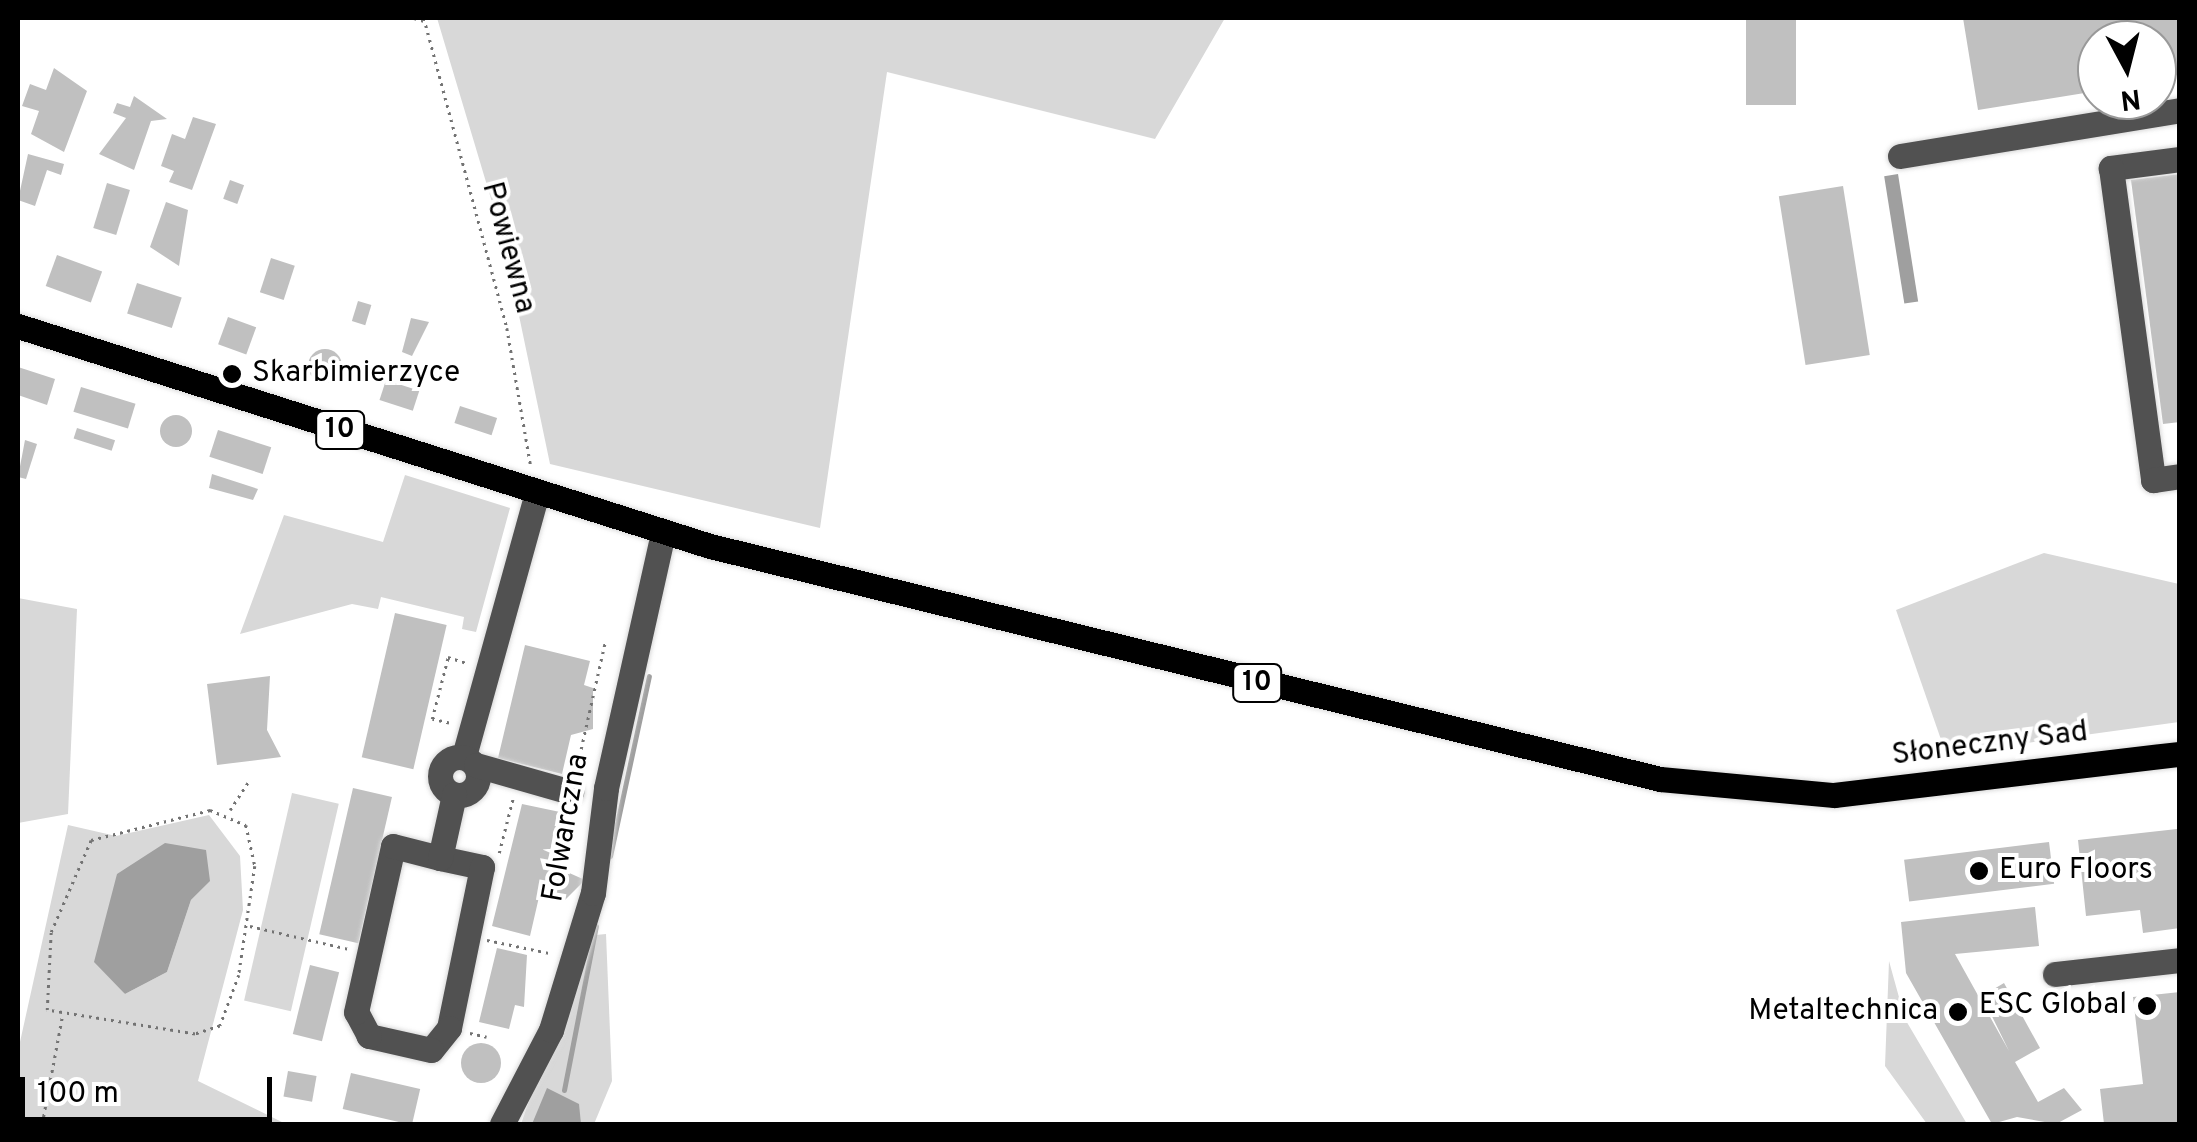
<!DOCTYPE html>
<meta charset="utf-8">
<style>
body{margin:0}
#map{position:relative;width:2197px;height:1142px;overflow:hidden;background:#fff;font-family:Overpass,sans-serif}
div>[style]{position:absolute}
.green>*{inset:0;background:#d8d8d8;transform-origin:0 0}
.water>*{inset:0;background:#9f9f9f;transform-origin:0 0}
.stream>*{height:5px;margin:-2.5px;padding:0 2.5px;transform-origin:2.5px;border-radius:2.5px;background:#9f9f9f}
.building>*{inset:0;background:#c0c0c0;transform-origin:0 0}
.round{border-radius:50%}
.path>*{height:2.5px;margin-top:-1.25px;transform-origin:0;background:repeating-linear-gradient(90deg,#737373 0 2.5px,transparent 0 7.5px)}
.roads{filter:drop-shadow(0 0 2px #dbdbdb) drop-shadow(0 0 2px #dbdbdb)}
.minor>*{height:25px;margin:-12.5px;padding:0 12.5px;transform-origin:12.5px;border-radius:12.5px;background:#515151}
.minor>.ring{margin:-12.5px;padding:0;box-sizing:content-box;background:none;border:25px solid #515151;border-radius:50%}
.major>*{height:25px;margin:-12.5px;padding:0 12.5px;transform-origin:12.5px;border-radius:12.5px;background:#000}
.dots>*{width:28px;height:28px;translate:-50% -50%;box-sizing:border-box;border:5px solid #fff;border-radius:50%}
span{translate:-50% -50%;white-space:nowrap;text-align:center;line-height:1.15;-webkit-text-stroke:8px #fff;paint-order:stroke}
.shield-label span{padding:2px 8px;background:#fff;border:2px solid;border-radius:8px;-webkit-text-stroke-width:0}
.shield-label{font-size:28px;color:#000;font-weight:700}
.street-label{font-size:30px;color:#000}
.poi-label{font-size:30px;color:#000}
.left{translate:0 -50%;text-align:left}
.right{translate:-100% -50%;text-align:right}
.frame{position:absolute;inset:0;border:20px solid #000;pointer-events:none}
.north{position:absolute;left:2077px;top:20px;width:100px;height:100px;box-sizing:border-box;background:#fff;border:2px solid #999;border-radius:50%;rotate:173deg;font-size:28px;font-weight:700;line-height:40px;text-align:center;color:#000}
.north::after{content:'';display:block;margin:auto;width:35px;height:45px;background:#000;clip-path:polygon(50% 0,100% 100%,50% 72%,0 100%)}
.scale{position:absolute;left:20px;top:1077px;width:252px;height:45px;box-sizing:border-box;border:5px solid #000;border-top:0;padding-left:12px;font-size:30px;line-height:35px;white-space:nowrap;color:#000;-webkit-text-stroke:8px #fff;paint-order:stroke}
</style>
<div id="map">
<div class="green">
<i style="clip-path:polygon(437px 18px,1225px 18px,1155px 139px,887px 72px,820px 528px,550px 464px,503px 239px)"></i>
<i style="clip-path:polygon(405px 475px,510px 508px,476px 632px,462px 629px,464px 617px,381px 597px,378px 609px,352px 604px,240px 634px,284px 515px,383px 542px)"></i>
<i style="clip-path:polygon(2044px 553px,2179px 584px,2179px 722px,1946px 754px,1896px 610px)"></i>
<i style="clip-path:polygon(18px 598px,77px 609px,68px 814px,18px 823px)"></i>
<i style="left:292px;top:793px;width:48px;height:213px;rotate:13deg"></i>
<i style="clip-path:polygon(evenodd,209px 815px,240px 856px,243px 910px,198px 1081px,286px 1124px,18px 1124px,18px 1051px,68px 825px,116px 836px,209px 815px,210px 881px,191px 900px,167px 972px,125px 994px,112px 975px,210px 881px)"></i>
<i style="clip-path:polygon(606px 934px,612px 1081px,594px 1124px,521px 1124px,586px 936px)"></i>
<i style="clip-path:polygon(1889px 961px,1905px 1019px,1967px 1124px,1927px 1124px,1885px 1066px)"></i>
</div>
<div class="water">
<i style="left:1898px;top:174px;width:129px;height:14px;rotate:81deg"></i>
<i style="clip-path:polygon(165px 843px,206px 850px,210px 881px,191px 900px,167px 972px,125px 994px,94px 962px,117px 874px)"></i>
<i style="clip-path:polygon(547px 1088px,579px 1104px,581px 1124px,532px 1124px)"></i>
</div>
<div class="stream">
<i style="left:610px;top:856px;width:184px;rotate:-77.8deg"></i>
<i style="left:564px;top:1090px;width:167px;rotate:-79deg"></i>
</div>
<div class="building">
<i style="left:1746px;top:18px;width:50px;height:87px"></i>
<i style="clip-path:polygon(1963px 18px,2180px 18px,2180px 74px,2157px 82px,2157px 40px,2097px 40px,2097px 91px,1978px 110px)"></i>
<i style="clip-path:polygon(54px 68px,87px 91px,64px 152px,31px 134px,39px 111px,22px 106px,30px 84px,46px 90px)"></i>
<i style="clip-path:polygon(134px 96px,167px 119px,151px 121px,134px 170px,99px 154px,126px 118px,113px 113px,117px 103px,130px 107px)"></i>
<i style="clip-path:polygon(193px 117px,216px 124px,192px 190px,169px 182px,174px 171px,161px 166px,172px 134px,185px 139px)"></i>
<i style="clip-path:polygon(28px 154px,64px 164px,61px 175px,47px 170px,35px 206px,18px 200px)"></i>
<i style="clip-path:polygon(2180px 174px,2180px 422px,2163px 424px,2131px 180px)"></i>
<i style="left:230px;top:180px;width:15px;height:20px;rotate:20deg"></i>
<i style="left:107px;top:183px;width:24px;height:47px;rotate:17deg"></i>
<i style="left:1843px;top:186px;width:171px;height:65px;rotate:81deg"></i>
<i style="clip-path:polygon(166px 202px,188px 210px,179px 266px,150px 247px)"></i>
<i style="left:57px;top:255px;width:48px;height:33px;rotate:20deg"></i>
<i style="left:271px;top:258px;width:25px;height:36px;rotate:18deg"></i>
<i style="left:137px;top:283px;width:47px;height:32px;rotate:18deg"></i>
<i style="left:358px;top:301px;width:14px;height:21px;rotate:17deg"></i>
<i style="left:228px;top:317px;width:30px;height:29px;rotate:20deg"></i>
<i style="clip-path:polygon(411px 318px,429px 322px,412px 356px,402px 352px)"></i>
<i class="round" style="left:308px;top:349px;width:34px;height:34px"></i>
<i style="clip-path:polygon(18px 367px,55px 379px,47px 405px,18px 395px)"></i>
<i style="left:386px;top:380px;width:35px;height:21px;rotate:18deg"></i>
<i style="left:81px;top:387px;width:57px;height:26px;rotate:17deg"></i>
<i style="left:460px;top:406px;width:39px;height:18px;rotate:18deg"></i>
<i class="round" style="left:160px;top:415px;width:32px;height:32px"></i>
<i style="left:77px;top:428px;width:40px;height:11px;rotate:18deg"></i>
<i style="left:218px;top:430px;width:56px;height:28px;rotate:18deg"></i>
<i style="clip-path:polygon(25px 440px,37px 444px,26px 479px,18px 477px)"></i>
<i style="clip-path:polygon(212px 474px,258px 489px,253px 500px,209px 488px)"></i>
<i style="left:395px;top:613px;width:53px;height:148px;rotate:13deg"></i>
<i style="clip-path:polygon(525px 645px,590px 661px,584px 685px,593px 688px,593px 729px,571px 735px,562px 774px,498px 758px)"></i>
<i style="clip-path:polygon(270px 676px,267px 730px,281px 757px,217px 765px,207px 684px)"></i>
<i style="left:353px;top:788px;width:40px;height:150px;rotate:13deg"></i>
<i style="clip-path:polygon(522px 804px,560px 812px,547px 863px,585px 880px,562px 903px,539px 897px,530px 936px,492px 926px)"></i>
<i style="clip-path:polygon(2177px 829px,2180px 928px,2143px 933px,2140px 910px,2086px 916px,2078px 840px)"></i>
<i style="left:2049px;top:842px;width:42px;height:146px;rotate:83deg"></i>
<i style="clip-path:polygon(2035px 907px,2039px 946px,1955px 954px,2009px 1051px,1982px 996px,2004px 983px,2040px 1048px,2015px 1062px,2038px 1102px,2064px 1088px,2082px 1110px,2056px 1124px,2017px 1117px,1992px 1124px,1906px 973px,1901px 922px)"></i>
<i style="clip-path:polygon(497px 948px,527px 955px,524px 1007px,515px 1005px,509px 1029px,479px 1022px)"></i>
<i style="left:310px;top:965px;width:30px;height:71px;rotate:14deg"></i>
<i style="clip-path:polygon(2180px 992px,2180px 1124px,2104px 1124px,2100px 1089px,2143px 1084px,2133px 997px)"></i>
<i class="round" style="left:461px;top:1043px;width:40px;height:40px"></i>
<i style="left:288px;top:1071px;width:29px;height:26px;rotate:10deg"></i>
<i style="left:351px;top:1073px;width:71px;height:37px;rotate:13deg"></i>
</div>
<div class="path">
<i style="left:414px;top:18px;width:10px;rotate:17deg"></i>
<i style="left:424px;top:18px;width:321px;rotate:75deg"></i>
<i style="left:507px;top:328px;width:141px;rotate:80.2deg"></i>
<i style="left:449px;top:723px;width:17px;rotate:-167deg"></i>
<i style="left:432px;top:719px;width:64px;rotate:-75.5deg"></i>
<i style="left:448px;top:657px;width:20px;rotate:18deg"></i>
<i style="left:576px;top:771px;width:132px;rotate:-77.3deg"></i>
<i style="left:210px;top:810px;width:39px;rotate:23deg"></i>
<i style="left:246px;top:825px;width:42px;rotate:77.6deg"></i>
<i style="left:255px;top:866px;width:110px;rotate:98.4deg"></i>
<i style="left:239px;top:975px;width:54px;rotate:110.4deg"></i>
<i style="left:220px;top:1026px;width:26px;rotate:162deg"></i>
<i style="left:195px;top:1034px;width:150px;rotate:-170.8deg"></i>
<i style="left:47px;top:1010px;width:78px;rotate:-87.1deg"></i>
<i style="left:51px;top:932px;width:100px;rotate:-66.5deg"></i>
<i style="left:91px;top:840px;width:123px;rotate:-14.1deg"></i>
<i style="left:230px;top:810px;width:33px;rotate:-57deg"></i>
<i style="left:499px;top:853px;width:57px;rotate:-75.7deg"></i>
<i style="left:250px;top:926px;width:102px;rotate:13.1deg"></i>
<i style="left:487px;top:940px;width:63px;rotate:11.8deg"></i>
<i style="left:470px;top:1033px;width:17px;rotate:13deg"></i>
<i style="left:42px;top:1124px;width:109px;rotate:-79.4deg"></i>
</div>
<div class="roads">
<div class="minor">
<i style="left:1900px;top:156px;width:284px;rotate:-9.3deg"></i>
<i style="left:2180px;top:159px;width:70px;rotate:172.6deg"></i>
<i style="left:2111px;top:168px;width:315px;rotate:82.3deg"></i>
<i style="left:2153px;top:480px;width:27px;rotate:-8deg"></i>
<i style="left:464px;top:756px;width:273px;rotate:-74.5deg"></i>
<i class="ring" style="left:440px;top:757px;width:13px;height:13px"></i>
<i style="left:476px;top:765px;width:99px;rotate:15.9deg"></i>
<i style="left:440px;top:858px;width:43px;rotate:12.1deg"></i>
<i style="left:482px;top:867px;width:164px;rotate:101.6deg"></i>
<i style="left:449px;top:1028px;width:28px;rotate:129deg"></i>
<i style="left:431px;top:1050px;width:64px;rotate:-167.3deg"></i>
<i style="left:369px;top:1036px;width:27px;rotate:-118deg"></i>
<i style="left:356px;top:1012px;width:170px;rotate:-77.4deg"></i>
<i style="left:393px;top:846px;width:49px;rotate:14.3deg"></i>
<i style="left:440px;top:858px;width:65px;rotate:-77.5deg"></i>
<i style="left:2055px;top:974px;width:126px;rotate:-6.4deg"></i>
<i style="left:502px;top:1124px;width:106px;rotate:-62.5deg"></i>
<i style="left:551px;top:1030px;width:143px;rotate:-73deg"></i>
<i style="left:593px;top:893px;width:106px;rotate:-82.9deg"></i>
<i style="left:606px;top:788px;width:261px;rotate:-77.4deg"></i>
</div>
<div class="major">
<i style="left:18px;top:326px;width:726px;rotate:17.64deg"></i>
<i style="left:710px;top:546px;width:978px;rotate:13.78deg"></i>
<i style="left:1660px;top:779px;width:175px;rotate:5.3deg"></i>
<i style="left:1834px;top:795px;width:348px;rotate:-6.8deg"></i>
</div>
</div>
<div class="dots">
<i style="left:232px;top:374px;background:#000"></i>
<i style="left:1979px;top:871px;background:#000"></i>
<i style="left:2147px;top:1006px;background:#000"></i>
<i style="left:1958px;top:1012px;background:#000"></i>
</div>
<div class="shield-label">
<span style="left:340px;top:430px">10</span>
<span style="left:1257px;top:683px">10</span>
</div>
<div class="street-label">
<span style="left:507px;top:248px;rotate:75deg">Powiewna</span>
<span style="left:1990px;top:745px;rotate:-7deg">Słoneczny Sad</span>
<span style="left:567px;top:828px;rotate:-80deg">Folwarczna</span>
</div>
<div class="poi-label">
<span class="left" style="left:252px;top:374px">Skarbimierzyce</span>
<span class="left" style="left:1999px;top:871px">Euro Floors</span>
<span class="right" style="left:2127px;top:1006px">ESC Global</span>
<span class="right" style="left:1938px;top:1012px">Metaltechnica</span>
</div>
<div class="frame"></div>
<div class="north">N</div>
<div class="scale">100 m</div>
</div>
